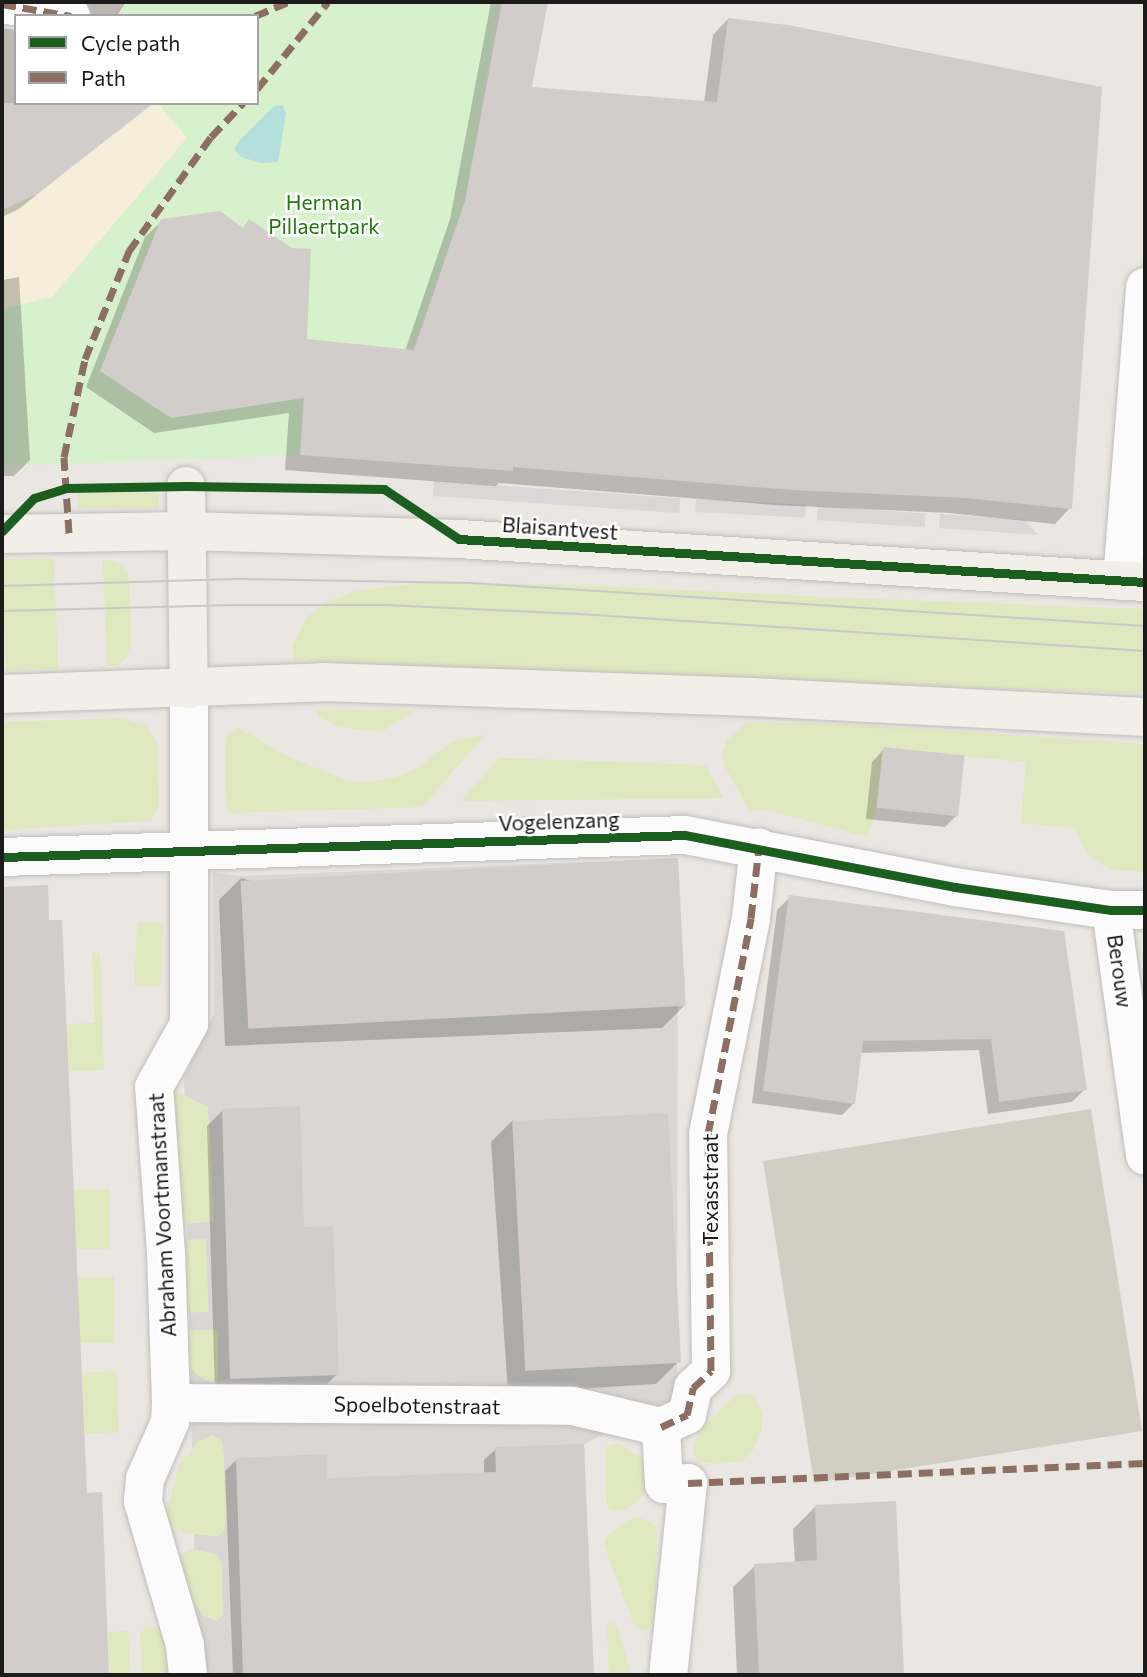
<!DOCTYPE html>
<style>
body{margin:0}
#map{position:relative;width:1147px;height:1677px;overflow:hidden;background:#eae6e2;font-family:Commissioner,sans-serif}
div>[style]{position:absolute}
.residential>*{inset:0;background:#d9d6d4}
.education>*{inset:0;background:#f6eedb}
.construction>*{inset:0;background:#d3cec4;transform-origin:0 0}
.grass>*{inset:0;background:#e0e8bf;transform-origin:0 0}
.park>*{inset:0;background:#d6f1cb}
.parking>*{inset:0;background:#dad8d6;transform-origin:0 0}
.water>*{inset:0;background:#b5dfdc}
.shadow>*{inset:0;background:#0003}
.building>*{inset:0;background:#d2cdcb;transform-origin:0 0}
.roads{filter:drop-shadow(0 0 2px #bfbdbc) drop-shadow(0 0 2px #bfbdbc)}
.minor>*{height:38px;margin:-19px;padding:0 19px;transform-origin:19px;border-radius:19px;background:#fcfbfb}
.secondary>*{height:38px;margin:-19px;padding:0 19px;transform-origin:19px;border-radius:19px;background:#f2efe8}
.tram>*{height:2px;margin:-1px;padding:0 1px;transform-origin:1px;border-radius:1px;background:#c9c8c8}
.quiet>*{height:7px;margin-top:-3.5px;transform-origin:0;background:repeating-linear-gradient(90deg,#8d6e63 0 14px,transparent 0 21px)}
.cycleway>*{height:9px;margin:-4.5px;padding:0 4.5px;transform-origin:4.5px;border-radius:4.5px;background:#1b5e20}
span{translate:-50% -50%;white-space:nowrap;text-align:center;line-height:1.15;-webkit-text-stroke:5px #fff;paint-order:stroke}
.park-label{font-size:21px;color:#1d7809}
.street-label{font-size:21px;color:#1b1b1b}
.frame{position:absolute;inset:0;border:4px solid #1b1b1b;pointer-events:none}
.legend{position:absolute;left:14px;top:14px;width:245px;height:91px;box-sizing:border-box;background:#fff;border:2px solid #a4a4a4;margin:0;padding:9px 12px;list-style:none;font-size:21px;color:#1b1b1b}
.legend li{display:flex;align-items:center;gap:14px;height:35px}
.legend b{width:35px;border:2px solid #a4a4a4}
</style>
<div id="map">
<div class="residential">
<i style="clip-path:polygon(678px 858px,677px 1399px,584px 1444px,589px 1675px,197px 1675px,184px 1077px,214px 1014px,213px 872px,240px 876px)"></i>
</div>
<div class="education">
<i style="clip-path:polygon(23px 103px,158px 103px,187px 138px,52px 298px,2px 309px,2px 120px)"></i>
</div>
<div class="construction">
<i style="left:1091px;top:1109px;width:326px;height:332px;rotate:81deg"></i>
</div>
<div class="grass">
<i style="left:159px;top:493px;width:15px;height:81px;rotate:90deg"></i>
<i style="left:54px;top:558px;width:111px;height:52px;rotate:88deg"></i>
<i style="clip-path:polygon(103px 559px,116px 562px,128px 571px,131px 625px,131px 645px,126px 658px,118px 665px,107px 666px)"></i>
<i style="clip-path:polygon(419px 583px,558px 584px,824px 597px,1145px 609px,1145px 694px,294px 660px,292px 647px,307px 617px,327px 602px,357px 591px)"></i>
<i style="clip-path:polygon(316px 710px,417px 710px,381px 732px,339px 727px,320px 717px)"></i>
<i style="clip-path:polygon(122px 718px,145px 725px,157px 742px,159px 806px,150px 821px,2px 830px,2px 722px)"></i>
<i style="clip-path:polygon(747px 722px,845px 724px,1145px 744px,1145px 872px,1109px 869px,1087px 854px,1075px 828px,1021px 823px,1026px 762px,884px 748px,877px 808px,867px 837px,771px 811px,749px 810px,724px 765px,723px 751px,727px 741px)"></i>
<i style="clip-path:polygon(237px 727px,285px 755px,348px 781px,371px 782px,397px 777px,419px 767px,452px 741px,485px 735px,422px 807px,231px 813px,226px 807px,225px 748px,226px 737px)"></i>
<i style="clip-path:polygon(499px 758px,705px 765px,724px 798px,461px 801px)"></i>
<i style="left:137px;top:922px;width:26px;height:64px;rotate:2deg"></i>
<i style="clip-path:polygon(92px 953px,100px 953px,104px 1070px,69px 1071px,67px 1024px,95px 1023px)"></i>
<i style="clip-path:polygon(175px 1090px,208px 1107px,214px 1221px,174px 1225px,167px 1108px)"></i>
<i style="left:74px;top:1189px;width:36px;height:60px"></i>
<i style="left:206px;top:1239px;width:73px;height:32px;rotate:88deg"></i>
<i style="left:78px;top:1277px;width:36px;height:66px"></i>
<i style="clip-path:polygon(179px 1330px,218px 1330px,218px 1384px,203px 1379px,188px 1367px)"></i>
<i style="left:116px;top:1371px;width:61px;height:34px;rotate:87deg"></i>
<i style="clip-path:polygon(747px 1393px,756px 1398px,762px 1415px,761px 1432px,754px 1449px,742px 1461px,717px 1464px,699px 1461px,693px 1454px,696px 1440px,704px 1426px,735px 1396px)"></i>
<i style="clip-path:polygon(212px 1435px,221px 1439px,224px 1454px,226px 1516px,225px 1529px,217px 1537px,181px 1532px,171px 1524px,166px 1514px,180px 1463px,199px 1441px)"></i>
<i style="clip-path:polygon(612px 1444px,619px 1444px,643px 1459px,651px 1469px,651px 1481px,644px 1495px,628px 1509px,614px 1511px,609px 1509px,606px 1500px,606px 1448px)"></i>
<i style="clip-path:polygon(636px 1516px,656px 1525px,657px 1533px,655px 1620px,645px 1632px,634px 1625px,604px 1545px,608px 1535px)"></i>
<i style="clip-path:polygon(192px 1549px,216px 1554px,222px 1563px,223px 1615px,217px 1621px,203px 1616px,185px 1587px,179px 1564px,181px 1554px)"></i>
<i style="clip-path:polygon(610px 1622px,618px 1627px,631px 1675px,609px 1675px,607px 1628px)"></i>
<i style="clip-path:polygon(147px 1627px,160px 1628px,169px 1641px,172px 1675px,142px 1675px,140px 1633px)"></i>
<i style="left:128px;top:1631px;width:44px;height:20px;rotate:87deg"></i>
</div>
<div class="park">
<i style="clip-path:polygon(127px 2px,499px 2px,465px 201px,413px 348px,307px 344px,300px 455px,2px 466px,2px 309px,52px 297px,187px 138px,158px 103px,257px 103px,257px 16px,119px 16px)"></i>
</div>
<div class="parking">
<i style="left:434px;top:481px;width:247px;height:15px;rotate:4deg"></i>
<i style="left:696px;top:499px;width:110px;height:13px;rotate:3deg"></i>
<i style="left:818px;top:506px;width:108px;height:14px;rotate:4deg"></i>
<i style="clip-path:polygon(940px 514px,1025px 520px,1038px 535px,939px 528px)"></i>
</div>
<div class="water">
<i style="clip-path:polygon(282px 105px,286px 113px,278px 162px,261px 163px,241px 157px,234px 149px,241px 139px,274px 106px)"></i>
</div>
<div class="shadow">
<i style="clip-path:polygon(13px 2px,126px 2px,117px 16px,70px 16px)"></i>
<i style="clip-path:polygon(491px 2px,546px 2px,530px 88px,704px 103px,713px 35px,728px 19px,1070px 508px,1055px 524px,949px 513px,775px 505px,499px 483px,496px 486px,285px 470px,289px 413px,154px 433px,86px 387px,145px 237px,162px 221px,242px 229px,249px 222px,306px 340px,405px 351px,450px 219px)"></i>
<i style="clip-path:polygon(2px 28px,16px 30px,16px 103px,135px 115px,19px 209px,2px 217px)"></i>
<i style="clip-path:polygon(19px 277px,30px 460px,14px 476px,2px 476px,2px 280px)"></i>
<i style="clip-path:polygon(884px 749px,957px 815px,945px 827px,866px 819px,872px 762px)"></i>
<i style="clip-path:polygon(241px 878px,684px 1006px,662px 1028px,225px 1046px,219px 900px)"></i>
<i style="clip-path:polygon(46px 886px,85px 1494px,100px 1494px,108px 1675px,2px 1675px,2px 889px)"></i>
<i style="clip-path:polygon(790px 897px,1085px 1089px,1072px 1102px,988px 1114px,979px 1050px,860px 1053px,854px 1103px,842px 1115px,752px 1103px,777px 910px)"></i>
<i style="clip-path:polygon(222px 1111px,302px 1229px,337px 1374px,321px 1390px,215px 1394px,207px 1126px)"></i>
<i style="clip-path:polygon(513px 1120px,678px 1362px,656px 1384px,508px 1393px,491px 1142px)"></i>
<i style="clip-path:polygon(582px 1445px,592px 1675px,233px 1675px,225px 1471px,237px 1459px,326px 1479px,484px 1474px,484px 1460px,496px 1449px)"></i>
<i style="clip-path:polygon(894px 1503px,902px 1675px,737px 1675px,733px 1587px,755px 1566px,795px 1563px,793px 1529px,815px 1507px)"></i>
</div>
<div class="building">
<i style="clip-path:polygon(502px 2px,548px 2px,532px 87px,717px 102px,728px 18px,788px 25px,1102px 87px,1072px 509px,966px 498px,792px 490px,513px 467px,513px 471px,300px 455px,304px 398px,171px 418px,100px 371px,161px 219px,220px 211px,243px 228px,249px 219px,292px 248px,311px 249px,307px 339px,414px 350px,465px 201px)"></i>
<i style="clip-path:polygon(2px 103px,154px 103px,37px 194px,2px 210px)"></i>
<i style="left:883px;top:747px;width:82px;height:61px;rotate:6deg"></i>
<i style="left:678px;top:858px;width:148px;height:438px;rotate:87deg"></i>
<i style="clip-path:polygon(48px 885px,49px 920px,62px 920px,87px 1493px,102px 1492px,109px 1675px,2px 1675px,2px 887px)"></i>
<i style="clip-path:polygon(789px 895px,1064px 931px,1087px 1090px,999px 1102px,991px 1039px,863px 1041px,855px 1104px,763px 1091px)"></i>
<i style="clip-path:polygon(300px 1106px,304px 1227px,333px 1226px,339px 1375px,230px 1379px,222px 1109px)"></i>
<i style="left:668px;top:1113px;width:250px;height:156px;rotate:87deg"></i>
<i style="clip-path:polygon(584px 1444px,594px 1675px,243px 1675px,236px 1458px,327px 1454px,327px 1478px,496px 1472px,495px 1447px)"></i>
<i style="clip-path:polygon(896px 1501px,904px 1675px,759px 1675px,754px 1564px,817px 1560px,815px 1505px)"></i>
</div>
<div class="roads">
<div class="minor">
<i style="left:2px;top:4px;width:70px;rotate:9.9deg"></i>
<i style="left:1122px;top:581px;width:295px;rotate:-85.5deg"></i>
<i style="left:2px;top:857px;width:683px;rotate:-1.84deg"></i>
<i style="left:685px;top:835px;width:275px;rotate:10.9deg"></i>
<i style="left:955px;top:887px;width:158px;rotate:8.4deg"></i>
<i style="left:1111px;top:910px;width:34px"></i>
<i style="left:1111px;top:910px;width:248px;rotate:82.1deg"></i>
<i style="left:171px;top:1403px;width:402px;rotate:0.4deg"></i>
<i style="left:573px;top:1406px;width:90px;rotate:13.4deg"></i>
<i style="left:661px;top:1427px;width:29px;rotate:-25deg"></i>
<i style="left:687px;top:1415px;width:28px;rotate:-77deg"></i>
<i style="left:693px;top:1388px;width:25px;rotate:-43deg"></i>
<i style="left:711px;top:1371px;width:237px;rotate:-90.7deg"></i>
<i style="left:708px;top:1134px;width:220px;rotate:-78.7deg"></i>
<i style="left:751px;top:918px;width:71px;rotate:-83.6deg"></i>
<i style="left:661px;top:1427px;width:57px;rotate:87deg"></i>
<i style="left:664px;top:1484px;width:24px;rotate:-2deg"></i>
<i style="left:688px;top:1483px;width:193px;rotate:95.9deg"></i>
<i style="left:188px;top:1675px;width:30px;rotate:-96deg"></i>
<i style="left:185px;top:1645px;width:150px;rotate:-106.3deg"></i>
<i style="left:143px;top:1501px;width:22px;rotate:-85deg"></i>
<i style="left:145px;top:1479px;width:62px;rotate:-66.3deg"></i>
<i style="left:170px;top:1422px;width:19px;rotate:-87deg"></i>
<i style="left:171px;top:1403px;width:150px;rotate:-91.9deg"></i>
<i style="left:166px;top:1253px;width:166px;rotate:-94.1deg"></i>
<i style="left:154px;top:1087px;width:72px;rotate:-60.9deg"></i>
<i style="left:189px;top:1024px;width:335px;rotate:-90deg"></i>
</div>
<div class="secondary">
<i style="left:186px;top:486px;width:203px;rotate:89.2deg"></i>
<i style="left:2px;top:534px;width:185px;rotate:-0.9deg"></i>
<i style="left:187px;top:531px;width:272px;rotate:1.7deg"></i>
<i style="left:459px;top:539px;width:687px;rotate:3.59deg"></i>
<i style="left:2px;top:694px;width:322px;rotate:-2.1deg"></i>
<i style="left:324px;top:682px;width:427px;rotate:2deg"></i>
<i style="left:751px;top:697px;width:395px;rotate:2.9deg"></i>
</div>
</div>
<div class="tram">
<i style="left:2px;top:586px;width:241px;rotate:-1.7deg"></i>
<i style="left:243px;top:579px;width:228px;rotate:1deg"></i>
<i style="left:471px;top:583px;width:675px;rotate:3.65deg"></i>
<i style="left:2px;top:611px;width:232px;rotate:-1.5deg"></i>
<i style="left:234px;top:605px;width:152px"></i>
<i style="left:386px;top:605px;width:193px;rotate:2.7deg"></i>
<i style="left:579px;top:614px;width:567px;rotate:3.74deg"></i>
</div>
<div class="quiet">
<i style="left:2px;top:4px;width:70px;rotate:9.9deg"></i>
<i style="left:255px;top:16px;width:36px;rotate:-23deg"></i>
<i style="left:257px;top:89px;width:112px;rotate:-50.8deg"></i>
<i style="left:69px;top:533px;width:76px;rotate:-93.8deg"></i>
<i style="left:64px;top:457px;width:100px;rotate:-77.9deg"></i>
<i style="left:85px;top:359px;width:117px;rotate:-67.8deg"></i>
<i style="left:129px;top:251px;width:140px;rotate:-54.3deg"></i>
<i style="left:211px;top:137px;width:47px;rotate:-46.7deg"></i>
<i style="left:661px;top:1427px;width:29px;rotate:-25deg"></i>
<i style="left:687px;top:1415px;width:28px;rotate:-77deg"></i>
<i style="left:693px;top:1388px;width:25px;rotate:-43deg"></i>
<i style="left:711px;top:1371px;width:237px;rotate:-90.7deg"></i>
<i style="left:708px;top:1134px;width:220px;rotate:-78.7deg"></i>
<i style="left:751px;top:918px;width:71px;rotate:-83.6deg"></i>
<i style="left:688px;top:1483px;width:457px;rotate:-2.5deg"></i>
</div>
<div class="cycleway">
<i style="left:2px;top:531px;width:46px;rotate:-45.9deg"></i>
<i style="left:34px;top:498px;width:34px;rotate:-17deg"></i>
<i style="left:66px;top:488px;width:120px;rotate:-1deg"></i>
<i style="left:186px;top:486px;width:198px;rotate:0.9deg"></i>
<i style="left:384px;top:489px;width:90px;rotate:33.7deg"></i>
<i style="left:459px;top:539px;width:687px;rotate:3.59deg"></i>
<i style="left:2px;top:857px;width:683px;rotate:-1.84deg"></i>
<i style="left:685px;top:835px;width:275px;rotate:10.9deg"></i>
<i style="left:955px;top:887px;width:158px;rotate:8.4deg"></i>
<i style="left:1111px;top:910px;width:34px"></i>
</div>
<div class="park-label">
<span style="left:324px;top:214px">Herman<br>Pillaertpark</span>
</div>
<div class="street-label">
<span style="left:560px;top:528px;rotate:4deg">Blaisantvest</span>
<span style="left:559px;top:821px;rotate:-2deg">Vogelenzang</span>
<span style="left:1120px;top:971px;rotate:82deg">Berouw</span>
<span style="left:710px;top:1189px;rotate:-90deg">Texasstraat</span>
<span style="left:162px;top:1215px;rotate:-93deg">Abraham Voortmanstraat</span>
<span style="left:417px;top:1405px;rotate:1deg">Spoelbotenstraat</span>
</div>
<div class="frame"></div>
<ul class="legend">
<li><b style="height:9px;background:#1b5e20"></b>Cycle path</li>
<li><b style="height:9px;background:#8d6e63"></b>Path</li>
</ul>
</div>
